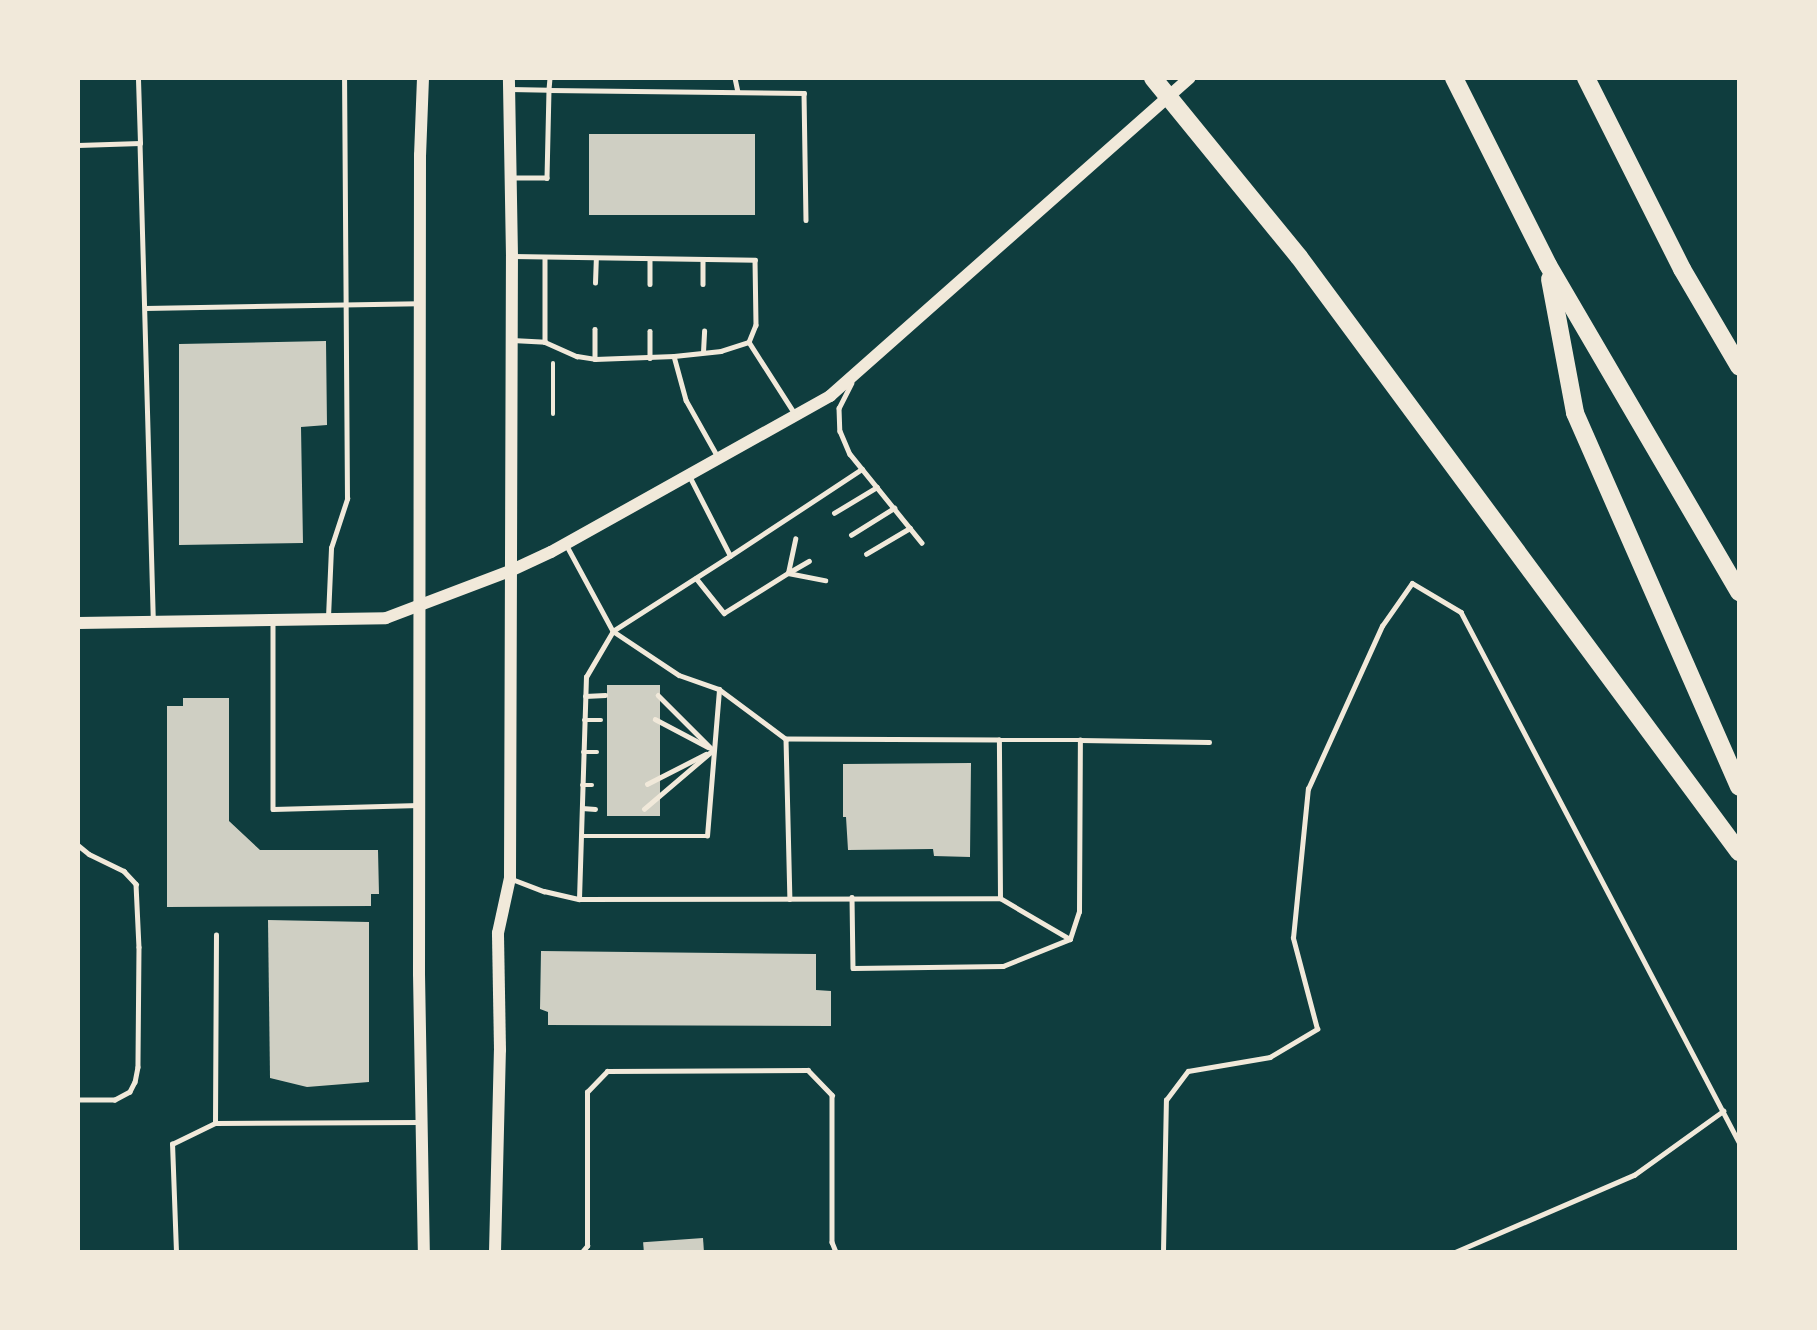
<!DOCTYPE html>
<style>
body{margin:0}
#map{position:relative;width:1817px;height:1330px;overflow:hidden;background:#0f3d3e;font-family:"Fira Sans",sans-serif}
div>[style]{position:absolute}
.building>*{inset:0;background:#cfcfc3;transform-origin:0 0}
.path>*{height:4px;margin:-2px;padding:0 2px;transform-origin:2px;border-radius:2px;background:#f1e9da}
.service>*{height:4.5px;margin:-2.25px;padding:0 2.25px;transform-origin:2.25px;border-radius:2.25px;background:#f1e9da}
.secondary>*{height:12px;margin:-6px;padding:0 6px;transform-origin:6px;border-radius:6px;background:#f1e9da}
.motorway>*{height:18px;margin:-9px;padding:0 9px;transform-origin:9px;border-radius:9px;background:#f1e9da}
span{translate:-50% -50%;white-space:nowrap;text-align:center;line-height:1.15;-webkit-text-stroke:6px #f1e9da;paint-order:stroke}
.frame{position:absolute;inset:0;border:80px solid #f1e9da;pointer-events:none}
</style>
<div id="map">
<div class="building">
<i style="left:589px;top:134px;width:166px;height:81px"></i>
<i style="clip-path:polygon(326px 341px,327px 425px,301px 427px,303px 543px,179px 545px,179px 344px)"></i>
<i style="left:607px;top:685px;width:53px;height:131px"></i>
<i style="clip-path:polygon(183px 698px,229px 698px,229px 821px,260px 850px,378px 850px,379px 894px,371px 894px,371px 906px,167px 907px,167px 706px,183px 706px)"></i>
<i style="clip-path:polygon(971px 763px,970px 857px,934px 856px,933px 849px,848px 850px,846px 817px,843px 817px,843px 764px)"></i>
<i style="clip-path:polygon(268px 920px,369px 922px,369px 1082px,307px 1087px,270px 1078px)"></i>
<i style="clip-path:polygon(541px 951px,816px 954px,816px 990px,831px 991px,831px 1026px,548px 1025px,548px 1012px,540px 1009px)"></i>
<i style="left:703px;top:1238px;width:14px;height:60px;rotate:86deg"></i>
</div>
<div class="path">
<i style="left:553px;top:363px;width:51px;rotate:90deg"></i>
</div>
<div class="service">
<i style="left:550px;top:78px;width:12px;rotate:95deg"></i>
<i style="left:549px;top:90px;width:255px;rotate:0.7deg"></i>
<i style="left:804px;top:93px;width:127px;rotate:89.1deg"></i>
<i style="left:735px;top:78px;width:14px;rotate:78deg"></i>
<i style="left:510px;top:89px;width:39px;rotate:1deg"></i>
<i style="left:549px;top:90px;width:88px;rotate:91.3deg"></i>
<i style="left:547px;top:178px;width:35px;rotate:180deg"></i>
<i style="left:140px;top:143px;width:476px;rotate:88.4deg"></i>
<i style="left:78px;top:145px;width:62px;rotate:-1.8deg"></i>
<i style="left:140px;top:143px;width:65px;rotate:-91.8deg"></i>
<i style="left:513px;top:256px;width:242px;rotate:0.9deg"></i>
<i style="left:755px;top:260px;width:65px;rotate:89.1deg"></i>
<i style="left:756px;top:325px;width:18px;rotate:112deg"></i>
<i style="left:749px;top:342px;width:85px;rotate:57.4deg"></i>
<i style="left:545px;top:258px;width:84px;rotate:90deg"></i>
<i style="left:650px;top:259px;width:25px;rotate:90deg"></i>
<i style="left:703px;top:260px;width:24px;rotate:90deg"></i>
<i style="left:595px;top:283px;width:24px;rotate:-88deg"></i>
<i style="left:145px;top:308px;width:273px;rotate:-1deg"></i>
<i style="left:595px;top:329px;width:30px;rotate:90deg"></i>
<i style="left:650px;top:331px;width:27px;rotate:90deg"></i>
<i style="left:512px;top:340px;width:33px;rotate:3deg"></i>
<i style="left:545px;top:342px;width:35px;rotate:24deg"></i>
<i style="left:577px;top:356px;width:18px;rotate:9deg"></i>
<i style="left:595px;top:359px;width:79px;rotate:-2.2deg"></i>
<i style="left:674px;top:356px;width:46px;rotate:74.7deg"></i>
<i style="left:686px;top:400px;width:65px;rotate:60.7deg"></i>
<i style="left:703px;top:352px;width:21px;rotate:-87deg"></i>
<i style="left:674px;top:356px;width:47px;rotate:-6.1deg"></i>
<i style="left:721px;top:351px;width:29px;rotate:-18deg"></i>
<i style="left:852px;top:383px;width:28px;rotate:117deg"></i>
<i style="left:839px;top:408px;width:23px;rotate:88deg"></i>
<i style="left:840px;top:431px;width:25px;rotate:67deg"></i>
<i style="left:850px;top:454px;width:114px;rotate:51deg"></i>
<i style="left:834px;top:513px;width:50px;rotate:-31.2deg"></i>
<i style="left:851px;top:535px;width:51px;rotate:-32.1deg"></i>
<i style="left:567px;top:546px;width:97px;rotate:61.6deg"></i>
<i style="left:613px;top:631px;width:79px;rotate:33.7deg"></i>
<i style="left:679px;top:675px;width:42px;rotate:19.3deg"></i>
<i style="left:719px;top:689px;width:84px;rotate:36.7deg"></i>
<i style="left:786px;top:739px;width:160px;rotate:88.6deg"></i>
<i style="left:866px;top:554px;width:51px;rotate:-30.6deg"></i>
<i style="left:730px;top:556px;width:158px;rotate:-33.4deg"></i>
<i style="left:788px;top:573px;width:35px;rotate:-78deg"></i>
<i style="left:788px;top:573px;width:24px;rotate:-30deg"></i>
<i style="left:696px;top:578px;width:45px;rotate:51.3deg"></i>
<i style="left:724px;top:613px;width:75px;rotate:-32deg"></i>
<i style="left:788px;top:573px;width:38px;rotate:11deg"></i>
<i style="left:328px;top:617px;width:69px;rotate:-87.5deg"></i>
<i style="left:331px;top:548px;width:52px;rotate:-71.9deg"></i>
<i style="left:347px;top:499px;width:421px;rotate:-90.4deg"></i>
<i style="left:273px;top:621px;width:188px;rotate:90deg"></i>
<i style="left:273px;top:809px;width:146px;rotate:-1.6deg"></i>
<i style="left:658px;top:695px;width:78px;rotate:45deg"></i>
<i style="left:585px;top:696px;width:20px;rotate:-3deg"></i>
<i style="left:655px;top:719px;width:60px;rotate:27.8deg"></i>
<i style="left:584px;top:720px;width:17px"></i>
<i style="left:999px;top:740px;width:81px"></i>
<i style="left:583px;top:752px;width:14px"></i>
<i style="left:647px;top:784px;width:66px;rotate:-27deg"></i>
<i style="left:582px;top:785px;width:10px"></i>
<i style="left:582px;top:808px;width:13px;rotate:4deg"></i>
<i style="left:644px;top:809px;width:91px;rotate:-40.5deg"></i>
<i style="left:581px;top:836px;width:126px"></i>
<i style="left:707px;top:836px;width:147px;rotate:-85.3deg"></i>
<i style="left:78px;top:845px;width:14px;rotate:39deg"></i>
<i style="left:89px;top:854px;width:39px;rotate:26deg"></i>
<i style="left:124px;top:871px;width:18px;rotate:47deg"></i>
<i style="left:136px;top:884px;width:63px;rotate:87.3deg"></i>
<i style="left:139px;top:947px;width:120px;rotate:90.5deg"></i>
<i style="left:138px;top:1067px;width:15px;rotate:101deg"></i>
<i style="left:135px;top:1082px;width:11px;rotate:117deg"></i>
<i style="left:130px;top:1092px;width:17px;rotate:152deg"></i>
<i style="left:115px;top:1100px;width:37px;rotate:180deg"></i>
<i style="left:512px;top:879px;width:34px;rotate:21deg"></i>
<i style="left:544px;top:891px;width:36px;rotate:13deg"></i>
<i style="left:579px;top:899px;width:421px;rotate:-0.1deg"></i>
<i style="left:1000px;top:898px;width:158px;rotate:-90.4deg"></i>
<i style="left:999px;top:740px;width:213px;rotate:-179.7deg"></i>
<i style="left:852px;top:897px;width:71px;rotate:89.2deg"></i>
<i style="left:853px;top:968px;width:150px;rotate:-0.8deg"></i>
<i style="left:1003px;top:966px;width:72px;rotate:-21.9deg"></i>
<i style="left:1070px;top:939px;width:28px;rotate:-72deg"></i>
<i style="left:1079px;top:912px;width:172px;rotate:-89.7deg"></i>
<i style="left:1080px;top:740px;width:129px;rotate:0.9deg"></i>
<i style="left:1000px;top:898px;width:81px;rotate:30.4deg"></i>
<i style="left:579px;top:899px;width:222px;rotate:-88.2deg"></i>
<i style="left:586px;top:677px;width:53px;rotate:-59.6deg"></i>
<i style="left:613px;top:631px;width:139px;rotate:-32.7deg"></i>
<i style="left:730px;top:556px;width:90px;rotate:-117.1deg"></i>
<i style="left:215px;top:1123px;width:188px;rotate:-89.7deg"></i>
<i style="left:176px;top:1252px;width:108px;rotate:-92.1deg"></i>
<i style="left:172px;top:1144px;width:48px;rotate:-26deg"></i>
<i style="left:215px;top:1123px;width:205px;rotate:-0.3deg"></i>
<i style="left:582px;top:1252px;width:8px;rotate:-50deg"></i>
<i style="left:587px;top:1246px;width:154px;rotate:-90deg"></i>
<i style="left:587px;top:1092px;width:29px;rotate:-46deg"></i>
<i style="left:607px;top:1071px;width:201px;rotate:-0.3deg"></i>
<i style="left:808px;top:1070px;width:35px;rotate:46deg"></i>
<i style="left:832px;top:1095px;width:147px;rotate:90deg"></i>
<i style="left:832px;top:1242px;width:11px;rotate:68deg"></i>
<i style="left:1163px;top:1252px;width:152px;rotate:-88.9deg"></i>
<i style="left:1166px;top:1100px;width:36px;rotate:-53deg"></i>
<i style="left:1188px;top:1071px;width:83px;rotate:-9.7deg"></i>
<i style="left:1270px;top:1057px;width:55px;rotate:-30.8deg"></i>
<i style="left:1317px;top:1029px;width:94px;rotate:-104.8deg"></i>
<i style="left:1293px;top:938px;width:150px;rotate:-84.3deg"></i>
<i style="left:1308px;top:789px;width:179px;rotate:-65.6deg"></i>
<i style="left:1382px;top:626px;width:52px;rotate:-55.1deg"></i>
<i style="left:1412px;top:583px;width:57px;rotate:30.6deg"></i>
<i style="left:1461px;top:612px;width:598px;rotate:62.32deg"></i>
<i style="left:1455px;top:1252px;width:195px;rotate:-23.3deg"></i>
<i style="left:1634px;top:1175px;width:110px;rotate:-35.7deg"></i>
</div>
<div class="secondary">
<i style="left:423px;top:78px;width:77px;rotate:92.2deg"></i>
<i style="left:420px;top:155px;width:819px;rotate:90.07deg"></i>
<i style="left:419px;top:974px;width:278px;rotate:89deg"></i>
<i style="left:78px;top:623px;width:308px;rotate:-0.9deg"></i>
<i style="left:386px;top:618px;width:133px;rotate:-20.8deg"></i>
<i style="left:510px;top:571px;width:45px;rotate:-24.9deg"></i>
<i style="left:551px;top:552px;width:320px;rotate:-29.2deg"></i>
<i style="left:830px;top:396px;width:480px;rotate:-41.5deg"></i>
<i style="left:495px;top:1252px;width:202px;rotate:-88.6deg"></i>
<i style="left:500px;top:1050px;width:117px;rotate:-91deg"></i>
<i style="left:498px;top:933px;width:56px;rotate:-77.7deg"></i>
<i style="left:510px;top:878px;width:622px;rotate:-89.82deg"></i>
<i style="left:512px;top:256px;width:178px;rotate:-91deg"></i>
</div>
<div class="motorway">
<i style="left:1153px;top:78px;width:231px;rotate:50.8deg"></i>
<i style="left:1299px;top:257px;width:740px;rotate:53.52deg"></i>
<i style="left:1454px;top:78px;width:209px;rotate:63.3deg"></i>
<i style="left:1548px;top:265px;width:379px;rotate:59.7deg"></i>
<i style="left:1586px;top:78px;width:214px;rotate:63.3deg"></i>
<i style="left:1682px;top:269px;width:113px;rotate:59.6deg"></i>
<i style="left:1550px;top:279px;width:136px;rotate:79.4deg"></i>
<i style="left:1575px;top:413px;width:408px;rotate:66.3deg"></i>
</div>
<div class="frame"></div>
</div>
